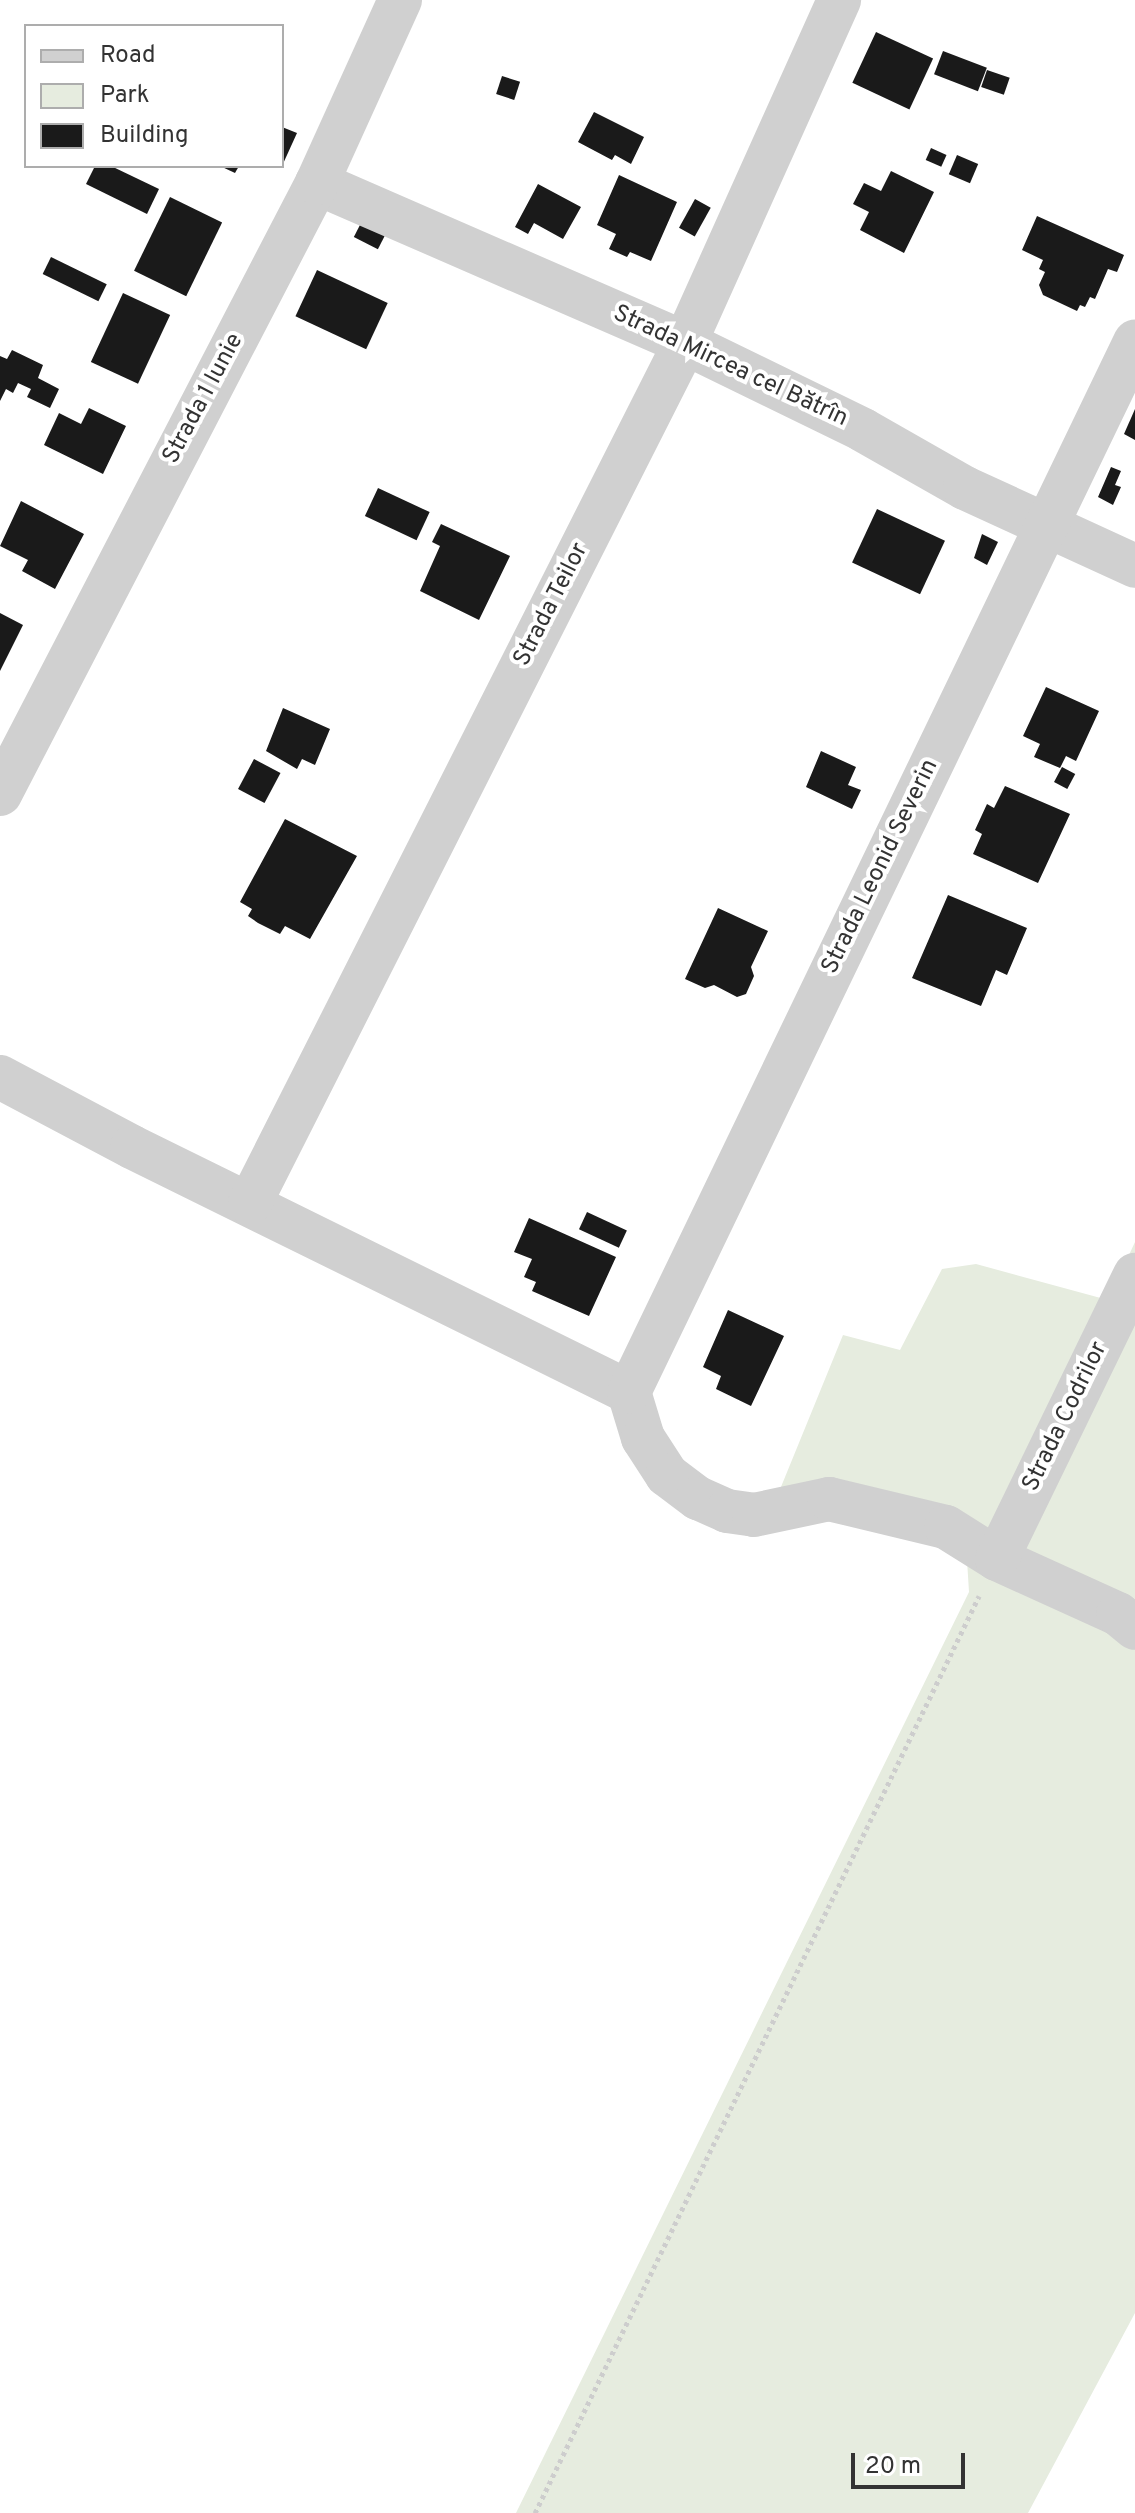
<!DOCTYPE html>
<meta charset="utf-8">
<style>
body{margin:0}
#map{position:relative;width:1135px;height:2513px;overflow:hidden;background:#fff;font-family:Overpass,sans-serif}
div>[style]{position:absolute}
.green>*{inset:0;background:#e6ecdf}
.building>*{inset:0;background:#1a1a1a;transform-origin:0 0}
.path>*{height:5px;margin-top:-2.5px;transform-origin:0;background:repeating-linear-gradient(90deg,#cdcdcd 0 4px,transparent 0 8px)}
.minor>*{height:44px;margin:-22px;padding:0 22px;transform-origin:22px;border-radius:22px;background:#d0d0d0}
span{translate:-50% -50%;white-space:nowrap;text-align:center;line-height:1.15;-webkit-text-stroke:8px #fff;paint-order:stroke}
.street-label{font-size:24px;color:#333}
.legend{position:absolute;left:24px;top:24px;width:260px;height:144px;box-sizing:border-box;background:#fff;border:2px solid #adadad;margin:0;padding:10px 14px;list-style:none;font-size:24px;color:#333}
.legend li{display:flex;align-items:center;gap:16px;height:40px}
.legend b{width:40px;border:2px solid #adadad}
.scale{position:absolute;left:851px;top:2453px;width:114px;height:36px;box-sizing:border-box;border:4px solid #333;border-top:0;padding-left:10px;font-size:24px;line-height:28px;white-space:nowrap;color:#333;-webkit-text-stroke:6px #fff;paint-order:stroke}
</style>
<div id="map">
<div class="green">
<i style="clip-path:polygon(1135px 1242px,1135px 2313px,1028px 2513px,516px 2513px,969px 1592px,967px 1560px,919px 1530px,835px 1518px,763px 1531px,843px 1335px,900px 1350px,942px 1269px,976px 1264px,1108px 1300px)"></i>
</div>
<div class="building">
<i style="left:876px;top:32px;width:63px;height:56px;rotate:25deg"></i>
<i style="left:943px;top:51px;width:47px;height:25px;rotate:21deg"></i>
<i style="left:987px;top:70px;width:24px;height:18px;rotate:19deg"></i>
<i style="left:502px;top:76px;width:19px;height:19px;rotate:18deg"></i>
<i style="clip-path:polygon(594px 112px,644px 137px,631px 164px,615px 155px,612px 160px,578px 142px)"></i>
<i style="clip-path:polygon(282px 127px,297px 133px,282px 166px)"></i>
<i style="left:931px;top:148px;width:17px;height:13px;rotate:24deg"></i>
<i style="left:957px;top:155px;width:23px;height:21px;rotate:23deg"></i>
<i style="clip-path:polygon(95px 166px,111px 166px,159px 189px,147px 214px,86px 184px)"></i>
<i style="clip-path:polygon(220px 166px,239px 166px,235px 173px)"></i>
<i style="clip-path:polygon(891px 171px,934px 192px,904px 253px,860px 230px,869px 212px,853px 204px,864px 183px,881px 191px)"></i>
<i style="clip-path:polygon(619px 175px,677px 202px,651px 261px,630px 252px,627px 257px,609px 249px,616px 234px,597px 225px)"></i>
<i style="clip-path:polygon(538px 184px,581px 207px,563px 239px,534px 223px,528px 234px,515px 227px)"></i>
<i style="left:170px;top:197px;width:58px;height:82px;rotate:26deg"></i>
<i style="left:695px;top:199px;width:18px;height:33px;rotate:29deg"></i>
<i style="clip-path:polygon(1037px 216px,1124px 255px,1117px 272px,1108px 269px,1095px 299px,1090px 297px,1085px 307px,1080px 305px,1077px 311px,1043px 295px,1039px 285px,1045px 272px,1039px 269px,1043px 260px,1022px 250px)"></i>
<i style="left:362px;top:221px;width:27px;height:18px;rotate:27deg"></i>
<i style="left:51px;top:257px;width:62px;height:19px;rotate:26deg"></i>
<i style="left:317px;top:270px;width:78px;height:51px;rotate:25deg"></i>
<i style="left:123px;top:293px;width:52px;height:76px;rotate:25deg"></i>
<i style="clip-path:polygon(12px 350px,43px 365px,38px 378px,59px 389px,50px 408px,27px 397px,31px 389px,18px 383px,13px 393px,6px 389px,0 401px,0 356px,7px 359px)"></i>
<i style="clip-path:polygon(89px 408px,126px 426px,103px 474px,44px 445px,59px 413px,81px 424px)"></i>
<i style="clip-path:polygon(1135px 409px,1135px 440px,1124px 434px)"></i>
<i style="clip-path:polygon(1111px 467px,1121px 471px,1115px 485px,1121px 487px,1113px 505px,1098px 497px)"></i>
<i style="left:378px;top:488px;width:57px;height:31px;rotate:25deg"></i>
<i style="clip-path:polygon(21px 501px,84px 534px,55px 589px,22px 571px,28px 560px,0 546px)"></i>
<i style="left:877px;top:509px;width:75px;height:59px;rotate:25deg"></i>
<i style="clip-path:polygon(441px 524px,510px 556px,479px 620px,420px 591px,440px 546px,432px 542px)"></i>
<i style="clip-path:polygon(982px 534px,998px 542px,987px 565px,974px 558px)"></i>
<i style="clip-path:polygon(0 613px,23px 625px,0 671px)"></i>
<i style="clip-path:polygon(1046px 687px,1099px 711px,1076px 761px,1066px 756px,1060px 768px,1034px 757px,1040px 744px,1023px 736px)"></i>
<i style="clip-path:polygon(283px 708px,330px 729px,315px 765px,302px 759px,297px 769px,266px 751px)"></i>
<i style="clip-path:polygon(821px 751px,856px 767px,848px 785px,861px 790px,852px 809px,806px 787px)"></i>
<i style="left:254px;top:759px;width:30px;height:34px;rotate:28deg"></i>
<i style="left:1062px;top:767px;width:15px;height:17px;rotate:28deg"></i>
<i style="clip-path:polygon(1005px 786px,1070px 814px,1038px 883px,973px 854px,982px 834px,975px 830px,987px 804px,994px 808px)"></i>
<i style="clip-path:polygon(285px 819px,357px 856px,310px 939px,285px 926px,280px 934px,258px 923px,248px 916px,252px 909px,240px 902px)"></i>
<i style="clip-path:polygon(948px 895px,1027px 928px,1007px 975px,996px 970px,981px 1006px,912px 978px)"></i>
<i style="clip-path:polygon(718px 908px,768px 931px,751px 967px,754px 976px,746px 994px,737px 997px,714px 985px,705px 988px,685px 979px)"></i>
<i style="left:587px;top:1212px;width:44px;height:19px;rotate:25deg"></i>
<i style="clip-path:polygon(529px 1218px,616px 1257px,589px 1316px,532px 1291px,536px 1282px,524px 1277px,532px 1259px,514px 1252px)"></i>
<i style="clip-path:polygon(728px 1310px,784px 1336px,751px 1406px,716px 1389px,721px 1376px,703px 1367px)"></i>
</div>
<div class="path">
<i style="left:535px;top:2513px;width:1019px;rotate:-64.16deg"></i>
</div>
<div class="minor">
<i style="left:317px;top:183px;width:401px;rotate:23.5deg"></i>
<i style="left:685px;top:343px;width:198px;rotate:26deg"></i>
<i style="left:863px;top:430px;width:117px;rotate:29.6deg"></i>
<i style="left:965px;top:488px;width:187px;rotate:24.6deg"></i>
<i style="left:0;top:794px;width:688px;rotate:-62.58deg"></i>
<i style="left:317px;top:183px;width:201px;rotate:-65.6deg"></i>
<i style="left:0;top:1077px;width:149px;rotate:27.9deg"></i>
<i style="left:132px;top:1147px;width:554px;rotate:26.24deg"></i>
<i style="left:629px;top:1392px;width:48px;rotate:73.1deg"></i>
<i style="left:643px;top:1438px;width:44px;rotate:57deg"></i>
<i style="left:667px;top:1475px;width:39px;rotate:37deg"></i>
<i style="left:698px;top:1498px;width:32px;rotate:24deg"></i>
<i style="left:727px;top:1511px;width:27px;rotate:8deg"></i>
<i style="left:754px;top:1515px;width:77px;rotate:-12deg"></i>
<i style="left:829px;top:1499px;width:120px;rotate:13.5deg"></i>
<i style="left:946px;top:1527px;width:60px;rotate:32.1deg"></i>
<i style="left:997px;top:1559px;width:133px;rotate:24.4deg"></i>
<i style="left:1118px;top:1614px;width:22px;rotate:39deg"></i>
<i style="left:250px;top:1203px;width:964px;rotate:-63.17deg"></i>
<i style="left:685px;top:343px;width:376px;rotate:-65.8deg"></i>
<i style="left:629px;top:1392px;width:1166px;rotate:-64.27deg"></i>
<i style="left:997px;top:1559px;width:316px;rotate:-64.1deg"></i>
</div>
<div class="street-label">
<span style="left:730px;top:367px;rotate:25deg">Strada Mircea cel Bătrîn</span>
<span style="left:204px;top:399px;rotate:-62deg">Strada 1 Iunie</span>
<span style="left:552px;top:605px;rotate:-63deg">Strada Teilor</span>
<span style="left:881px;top:867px;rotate:-64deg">Strada Leonid Severin</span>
<span style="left:1066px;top:1417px;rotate:-64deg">Strada Codrilor</span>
</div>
<ul class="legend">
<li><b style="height:10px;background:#d0d0d0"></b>Road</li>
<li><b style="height:22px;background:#e6ecdf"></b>Park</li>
<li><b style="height:22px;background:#1a1a1a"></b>Building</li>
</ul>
<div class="scale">20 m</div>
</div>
